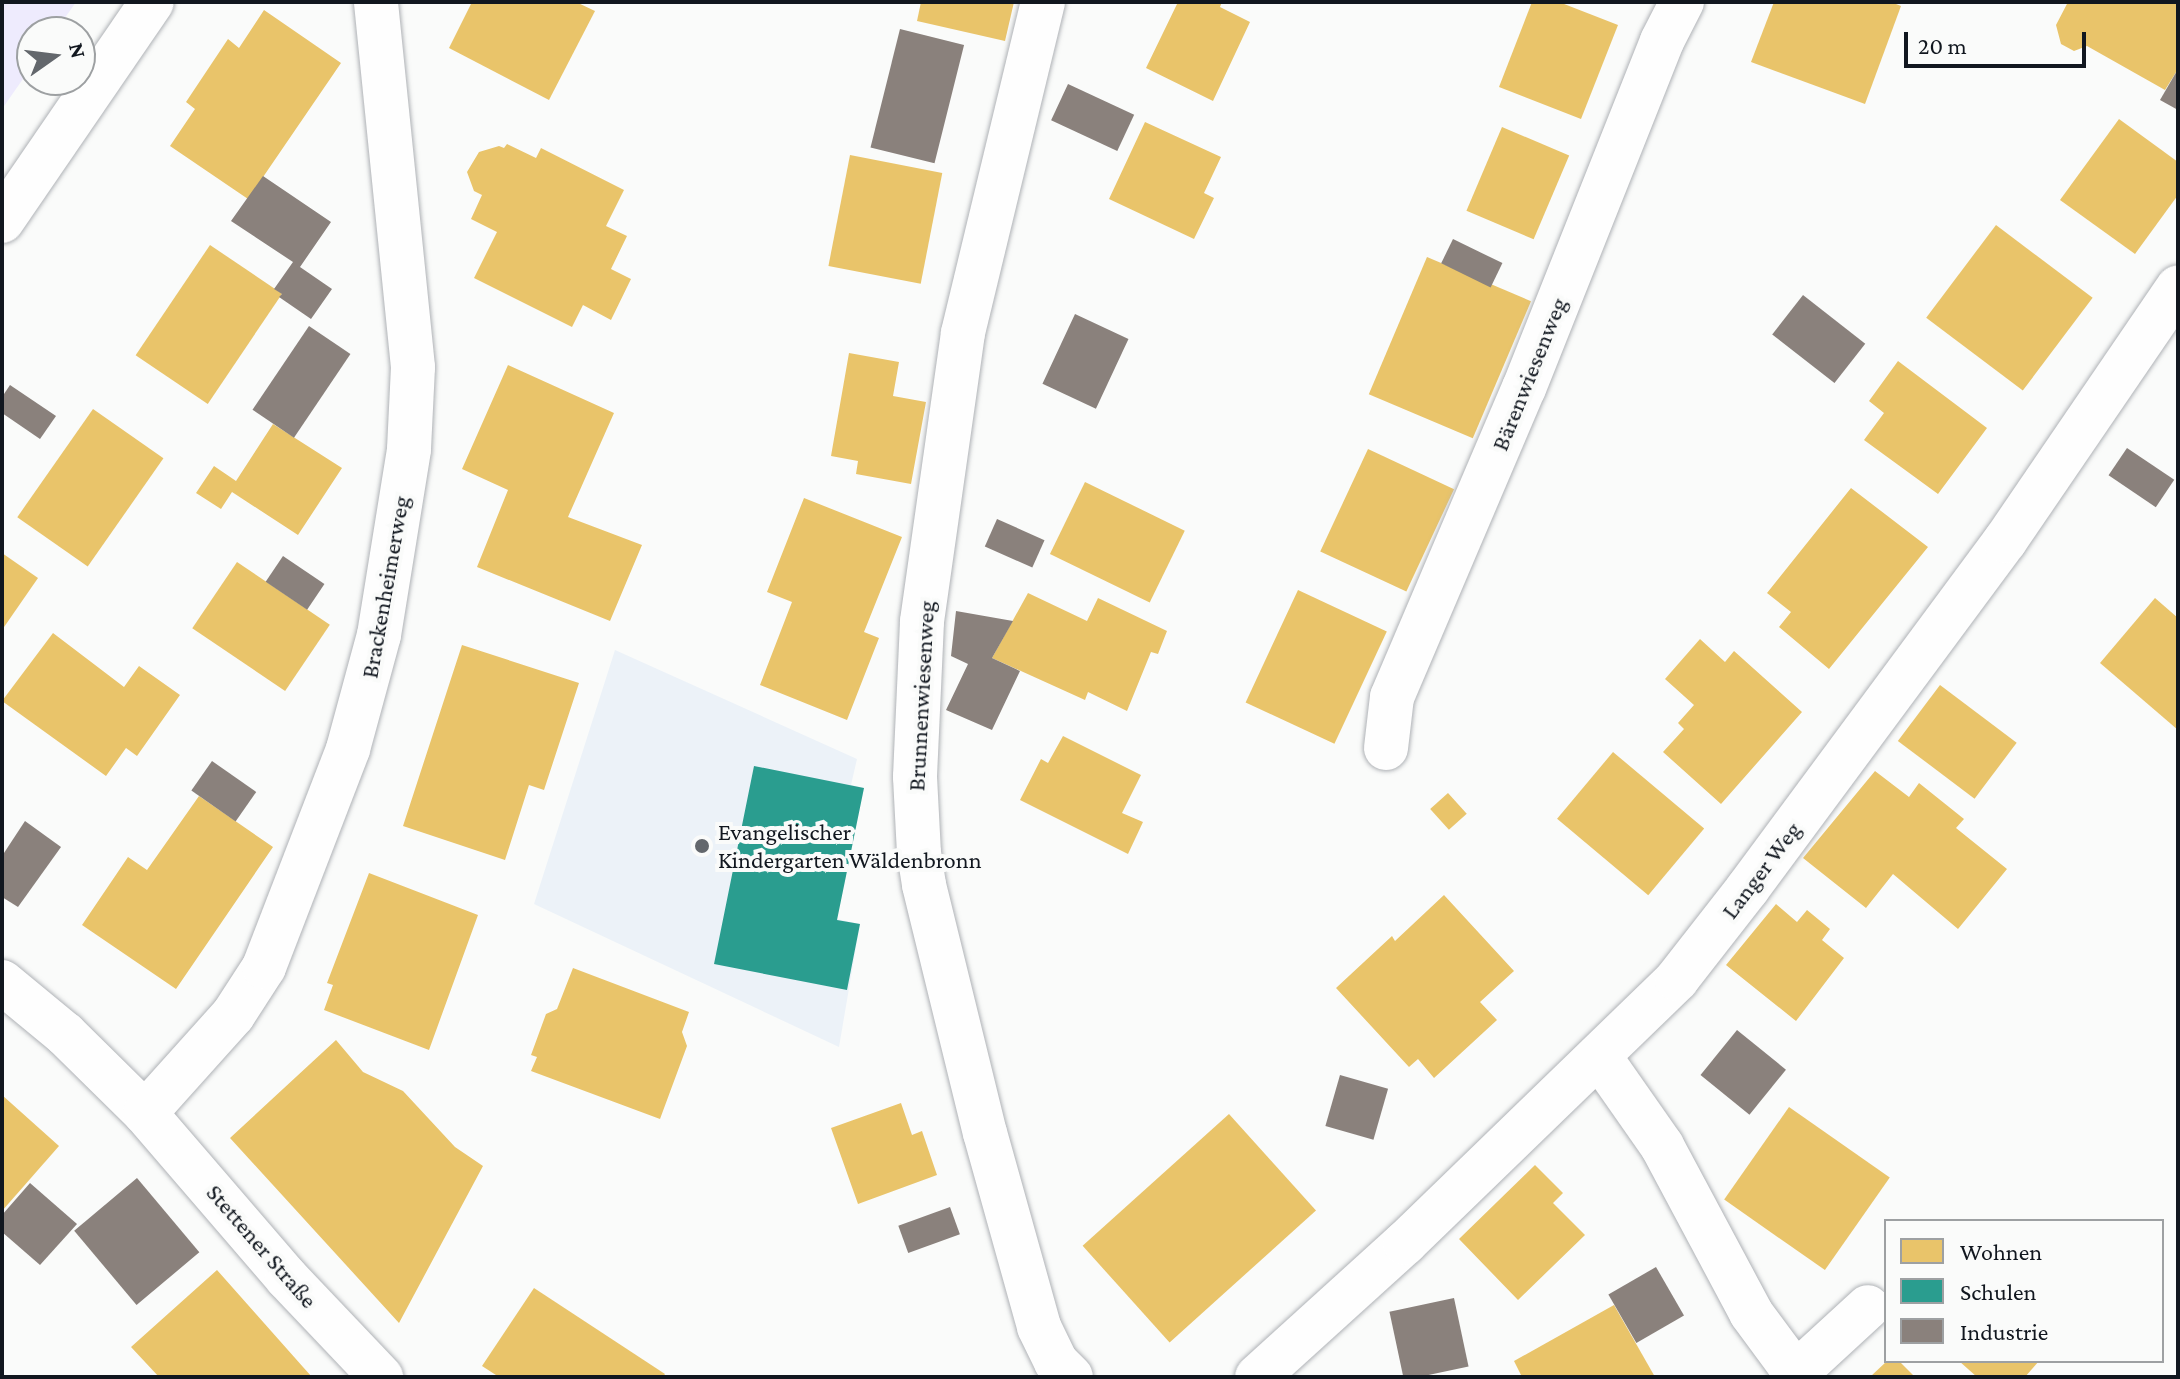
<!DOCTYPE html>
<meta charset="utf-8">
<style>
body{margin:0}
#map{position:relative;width:2180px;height:1379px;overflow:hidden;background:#fafbfa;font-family:"Crimson Pro",serif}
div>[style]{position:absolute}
.built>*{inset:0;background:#ecf2f8}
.green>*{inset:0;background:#eeebfd}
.homes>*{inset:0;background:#e9c46a;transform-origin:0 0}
.schools>*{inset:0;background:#2a9d8f}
.industry>*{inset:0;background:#8a817c;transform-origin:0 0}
.roads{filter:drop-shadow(0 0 2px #afb2b6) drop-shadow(0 0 2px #afb2b6)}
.minor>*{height:44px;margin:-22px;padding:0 22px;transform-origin:22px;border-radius:22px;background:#fefefe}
.dots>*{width:22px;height:22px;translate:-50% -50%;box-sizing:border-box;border:4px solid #fafbfa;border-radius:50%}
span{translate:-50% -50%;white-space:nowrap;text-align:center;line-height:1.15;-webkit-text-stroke:8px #fafbfa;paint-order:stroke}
.street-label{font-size:24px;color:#11171f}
.poi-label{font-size:24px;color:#11171f}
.left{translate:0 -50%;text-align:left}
.frame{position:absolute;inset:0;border:4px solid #11171f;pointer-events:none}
.legend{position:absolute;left:1884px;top:1219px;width:280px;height:144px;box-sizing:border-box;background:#fafbfa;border:2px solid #9da0a2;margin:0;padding:10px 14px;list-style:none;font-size:24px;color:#11171f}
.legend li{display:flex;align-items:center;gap:16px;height:40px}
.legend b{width:40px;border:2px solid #9da0a2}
.north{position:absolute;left:16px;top:16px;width:80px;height:80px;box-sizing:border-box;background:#fafbfa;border:2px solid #9da0a2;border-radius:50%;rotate:76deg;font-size:22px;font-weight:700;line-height:32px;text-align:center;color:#11171f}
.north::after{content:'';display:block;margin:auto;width:28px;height:36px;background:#63676c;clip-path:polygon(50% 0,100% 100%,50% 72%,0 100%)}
.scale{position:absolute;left:1904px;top:32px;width:182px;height:36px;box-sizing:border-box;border:4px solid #11171f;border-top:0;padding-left:10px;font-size:24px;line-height:28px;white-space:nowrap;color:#11171f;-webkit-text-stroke:6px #fafbfa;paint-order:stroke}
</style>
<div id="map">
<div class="built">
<i style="clip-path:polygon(615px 650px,857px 759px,851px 785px,864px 788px,837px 919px,860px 924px,839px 1047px,534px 904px)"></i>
</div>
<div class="green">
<i style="clip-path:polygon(2px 2px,76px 2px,55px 32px,32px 32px,32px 66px,2px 109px)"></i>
</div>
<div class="homes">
<i style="clip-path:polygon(472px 2px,576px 2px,595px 11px,549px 100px,449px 48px)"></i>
<i style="clip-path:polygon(921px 2px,1014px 2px,1005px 41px,917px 21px)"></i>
<i style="clip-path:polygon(1178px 2px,1222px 2px,1220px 7px,1250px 22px,1213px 101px,1146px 68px)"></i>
<i style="clip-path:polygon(1532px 2px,1559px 2px,1618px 25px,1581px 119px,1499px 87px)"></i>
<i style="clip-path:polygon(1774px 2px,1891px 2px,1901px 6px,1865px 104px,1751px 62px)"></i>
<i style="clip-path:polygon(2068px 2px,2178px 2px,2178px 69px,2165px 90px,2087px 46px,2074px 51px,2061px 44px,2056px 25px)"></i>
<i style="clip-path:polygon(264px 10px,341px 63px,248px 199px,170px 146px,195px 109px,186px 102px,228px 39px,239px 48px)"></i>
<i style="clip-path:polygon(2119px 119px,2178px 162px,2178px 195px,2135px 254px,2060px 200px)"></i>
<i style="clip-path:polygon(1145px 122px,1221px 157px,1204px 193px,1214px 198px,1194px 239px,1109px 199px)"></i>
<i style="left:1502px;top:127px;width:73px;height:91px;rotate:23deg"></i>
<i style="clip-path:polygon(507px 144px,536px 158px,541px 148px,624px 190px,606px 226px,627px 236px,611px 269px,631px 279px,611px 320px,583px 305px,572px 327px,474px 278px,497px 232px,471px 219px,482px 195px,474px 191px,467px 172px,479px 152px,499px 146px,504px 148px)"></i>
<i style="left:850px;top:155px;width:94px;height:113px;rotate:11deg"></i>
<i style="left:1996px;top:225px;width:121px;height:116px;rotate:37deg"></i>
<i style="left:210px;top:245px;width:87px;height:133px;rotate:34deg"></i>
<i style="left:1427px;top:257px;width:113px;height:149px;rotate:23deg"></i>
<i style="clip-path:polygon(849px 353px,899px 362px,893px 396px,926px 402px,911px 484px,856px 474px,858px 461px,831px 456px)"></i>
<i style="clip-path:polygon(1898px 361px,1987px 428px,1938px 494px,1864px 440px,1884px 413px,1869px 401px)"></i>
<i style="clip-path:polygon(508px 365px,614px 413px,568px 517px,642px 545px,610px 621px,477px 567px,508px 490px,462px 469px)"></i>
<i style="left:93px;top:409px;width:86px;height:132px;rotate:35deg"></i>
<i style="clip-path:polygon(273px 424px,342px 468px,298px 535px,232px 492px,221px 509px,196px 493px,214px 466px,236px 481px)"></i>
<i style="left:1368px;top:449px;width:95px;height:113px;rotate:25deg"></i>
<i style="left:1085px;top:482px;width:111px;height:80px;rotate:26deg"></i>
<i style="clip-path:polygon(1851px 488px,1928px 547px,1829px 669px,1779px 627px,1791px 612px,1767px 593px)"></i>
<i style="clip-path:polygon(804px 498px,902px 537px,864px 632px,879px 638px,847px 720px,760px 685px,792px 602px,767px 592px)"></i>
<i style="clip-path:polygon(2px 553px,38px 578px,2px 630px)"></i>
<i style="left:237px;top:562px;width:112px;height:80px;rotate:34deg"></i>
<i style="left:1298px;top:590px;width:98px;height:124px;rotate:25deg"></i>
<i style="clip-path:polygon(1028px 593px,1087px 621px,1098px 598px,1167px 631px,1158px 654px,1151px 652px,1127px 711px,1088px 692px,1085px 700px,992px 658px)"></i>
<i style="clip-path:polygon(2155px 598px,2178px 618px,2178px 730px,2100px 663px)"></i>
<i style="clip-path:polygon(53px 633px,124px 687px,139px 666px,180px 695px,137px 756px,126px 748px,106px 776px,2px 701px)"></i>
<i style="clip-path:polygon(1700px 639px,1725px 662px,1734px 651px,1802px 712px,1721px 804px,1663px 752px,1684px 729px,1678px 723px,1694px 705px,1665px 679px)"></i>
<i style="clip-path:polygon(462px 645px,579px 683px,544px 790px,529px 785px,505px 860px,403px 826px)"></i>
<i style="left:1940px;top:685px;width:96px;height:70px;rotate:37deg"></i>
<i style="clip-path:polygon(1063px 736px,1141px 775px,1122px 813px,1143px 822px,1128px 854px,1020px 800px,1041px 759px,1048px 763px)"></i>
<i style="left:1613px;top:752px;width:119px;height:87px;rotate:40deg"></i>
<i style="clip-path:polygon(1875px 771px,1909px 797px,1919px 783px,1964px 819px,1956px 828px,2007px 869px,1958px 929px,1893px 874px,1866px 908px,1803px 858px)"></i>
<i style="left:1448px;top:793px;width:28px;height:24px;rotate:48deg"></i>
<i style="clip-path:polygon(199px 796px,273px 847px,176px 989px,82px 925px,128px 857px,147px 870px)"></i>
<i style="clip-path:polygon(369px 873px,478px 915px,429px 1050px,324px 1010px,333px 985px,327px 983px)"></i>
<i style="clip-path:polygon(1444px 895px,1514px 971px,1480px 1002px,1497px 1020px,1434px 1078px,1418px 1059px,1409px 1067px,1336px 988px,1392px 936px,1395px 941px)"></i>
<i style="clip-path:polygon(1776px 904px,1797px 922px,1807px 910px,1830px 929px,1822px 940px,1844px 958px,1796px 1021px,1726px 965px)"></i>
<i style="clip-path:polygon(573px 968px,689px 1012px,682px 1032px,687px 1046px,660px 1119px,531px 1071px,537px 1057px,531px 1055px,546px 1014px,557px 1009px)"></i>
<i style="clip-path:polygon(336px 1040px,363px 1072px,403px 1091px,455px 1147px,483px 1166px,399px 1323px,230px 1138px)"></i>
<i style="clip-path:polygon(2px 1095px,59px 1146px,2px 1211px)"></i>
<i style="clip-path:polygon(901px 1103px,912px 1135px,922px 1131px,937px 1175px,858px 1204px,831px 1128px)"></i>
<i style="left:1789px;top:1107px;width:123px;height:113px;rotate:35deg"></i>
<i style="left:1229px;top:1114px;width:130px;height:197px;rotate:48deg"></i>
<i style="clip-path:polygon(1535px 1165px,1563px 1193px,1553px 1203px,1585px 1235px,1518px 1300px,1459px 1239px)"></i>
<i style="clip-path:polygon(217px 1270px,303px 1367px,312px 1377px,159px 1377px,131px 1347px)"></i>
<i style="clip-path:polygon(534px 1288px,665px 1374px,663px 1377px,499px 1377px,482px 1366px)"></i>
<i style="clip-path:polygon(1614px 1305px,1655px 1377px,1522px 1377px,1514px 1361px)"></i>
<i style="clip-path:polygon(1887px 1361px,1899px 1361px,1915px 1377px,1870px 1377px)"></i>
<i style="clip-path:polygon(1959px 1361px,2039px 1361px,2025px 1377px,1977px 1377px)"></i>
</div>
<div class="schools">
<i style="clip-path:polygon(754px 766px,864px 788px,837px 920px,860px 924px,847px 990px,714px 964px)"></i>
</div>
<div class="industry">
<i style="left:900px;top:29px;width:66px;height:122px;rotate:14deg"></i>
<i style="clip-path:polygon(2178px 69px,2178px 110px,2160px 100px)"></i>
<i style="left:1068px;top:84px;width:73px;height:40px;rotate:25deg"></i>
<i style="clip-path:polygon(263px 176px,331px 222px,300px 267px,332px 289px,311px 319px,279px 297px,282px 294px,274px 289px,293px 262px,231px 221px)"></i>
<i style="left:1453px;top:239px;width:55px;height:27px;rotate:26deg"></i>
<i style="left:1803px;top:295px;width:79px;height:50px;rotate:38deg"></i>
<i style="left:1075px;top:314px;width:59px;height:77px;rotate:25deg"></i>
<i style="left:309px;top:326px;width:50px;height:101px;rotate:34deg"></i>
<i style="clip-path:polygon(10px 385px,56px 416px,40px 439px,2px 413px,2px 397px)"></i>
<i style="left:2127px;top:448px;width:57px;height:33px;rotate:34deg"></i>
<i style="left:997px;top:519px;width:52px;height:30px;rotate:24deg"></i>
<i style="left:283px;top:556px;width:50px;height:31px;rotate:34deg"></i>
<i style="clip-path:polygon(956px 611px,1013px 621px,992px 658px,1020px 671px,992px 730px,946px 710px,968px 664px,951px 656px)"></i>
<i style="left:212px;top:761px;width:54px;height:36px;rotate:35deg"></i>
<i style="clip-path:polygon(25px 821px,61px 847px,18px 907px,2px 897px,2px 856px)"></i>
<i style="left:1737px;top:1030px;width:63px;height:58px;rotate:39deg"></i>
<i style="left:1340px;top:1075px;width:50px;height:53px;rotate:16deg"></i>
<i style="left:137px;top:1178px;width:97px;height:82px;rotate:50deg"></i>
<i style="clip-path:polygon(30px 1183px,77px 1224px,40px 1265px,2px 1232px,2px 1215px)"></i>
<i style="left:950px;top:1207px;width:29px;height:55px;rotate:70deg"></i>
<i style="left:1656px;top:1267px;width:56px;height:55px;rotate:60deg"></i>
<i style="left:1454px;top:1298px;width:70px;height:66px;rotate:78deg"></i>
</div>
<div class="roads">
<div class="minor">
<i style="left:1043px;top:2px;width:341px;rotate:103.6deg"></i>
<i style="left:963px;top:333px;width:292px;rotate:98.1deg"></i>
<i style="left:922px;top:622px;width:155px;rotate:92.6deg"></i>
<i style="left:915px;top:777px;width:76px;rotate:87deg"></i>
<i style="left:919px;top:853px;width:32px;rotate:81deg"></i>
<i style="left:924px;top:885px;width:255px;rotate:76.2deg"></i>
<i style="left:985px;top:1133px;width:201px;rotate:74.4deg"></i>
<i style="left:1039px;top:1327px;width:39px;rotate:64deg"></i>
<i style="left:1056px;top:1362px;width:21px;rotate:45deg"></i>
<i style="left:2px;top:221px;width:265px;rotate:-55.6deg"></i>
<i style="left:1386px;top:748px;width:51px;rotate:-83.3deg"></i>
<i style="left:1392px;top:697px;width:336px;rotate:-66.9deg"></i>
<i style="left:1524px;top:388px;width:373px;rotate:-68.3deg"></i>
<i style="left:1662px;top:41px;width:44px;rotate:-62.9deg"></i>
<i style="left:2px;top:982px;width:82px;rotate:39.5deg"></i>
<i style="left:65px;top:1034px;width:112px;rotate:44.6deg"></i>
<i style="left:145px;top:1113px;width:218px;rotate:49.3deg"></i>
<i style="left:287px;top:1278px;width:137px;rotate:46.5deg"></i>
<i style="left:1599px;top:1056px;width:110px;rotate:55deg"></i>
<i style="left:1662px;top:1146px;width:189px;rotate:61.9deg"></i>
<i style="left:1751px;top:1313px;width:62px;rotate:53.5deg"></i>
<i style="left:1788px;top:1363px;width:9px;rotate:27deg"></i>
<i style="left:1796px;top:1367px;width:10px;rotate:-17deg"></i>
<i style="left:1806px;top:1364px;width:84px;rotate:-42.6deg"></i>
<i style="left:145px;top:1113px;width:132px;rotate:-48.1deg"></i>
<i style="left:233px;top:1015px;width:57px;rotate:-57.1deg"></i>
<i style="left:264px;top:967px;width:234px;rotate:-68.9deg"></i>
<i style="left:348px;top:749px;width:118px;rotate:-74.8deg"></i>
<i style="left:379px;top:635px;width:188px;rotate:-80.8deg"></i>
<i style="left:409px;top:449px;width:82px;rotate:-87.2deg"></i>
<i style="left:413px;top:367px;width:367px;rotate:-95.8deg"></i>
<i style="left:1257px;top:1377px;width:200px;rotate:-42.2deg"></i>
<i style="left:1405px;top:1243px;width:379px;rotate:-44.1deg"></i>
<i style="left:1677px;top:979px;width:115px;rotate:-52deg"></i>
<i style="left:1748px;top:888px;width:432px;rotate:-53.5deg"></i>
<i style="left:2005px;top:541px;width:307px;rotate:-55.7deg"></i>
</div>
</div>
<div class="dots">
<i style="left:702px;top:846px;background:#63676c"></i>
</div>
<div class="street-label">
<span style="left:1529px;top:374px;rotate:-68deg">Bärenwiesenweg</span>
<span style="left:385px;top:587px;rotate:-80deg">Brackenheimerweg</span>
<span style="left:921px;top:696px;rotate:-87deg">Brunnenwiesenweg</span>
<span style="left:1761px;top:870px;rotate:-53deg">Langer Weg</span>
<span style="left:262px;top:1246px;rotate:49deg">Stettener Straße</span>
</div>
<div class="poi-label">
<span class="left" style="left:718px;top:846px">Evangelischer<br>Kindergarten Wäldenbronn</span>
</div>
<div class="frame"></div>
<ul class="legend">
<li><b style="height:22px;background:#e9c46a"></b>Wohnen</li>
<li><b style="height:22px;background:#2a9d8f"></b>Schulen</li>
<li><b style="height:22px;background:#8a817c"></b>Industrie</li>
</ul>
<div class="north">N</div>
<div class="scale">20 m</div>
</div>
